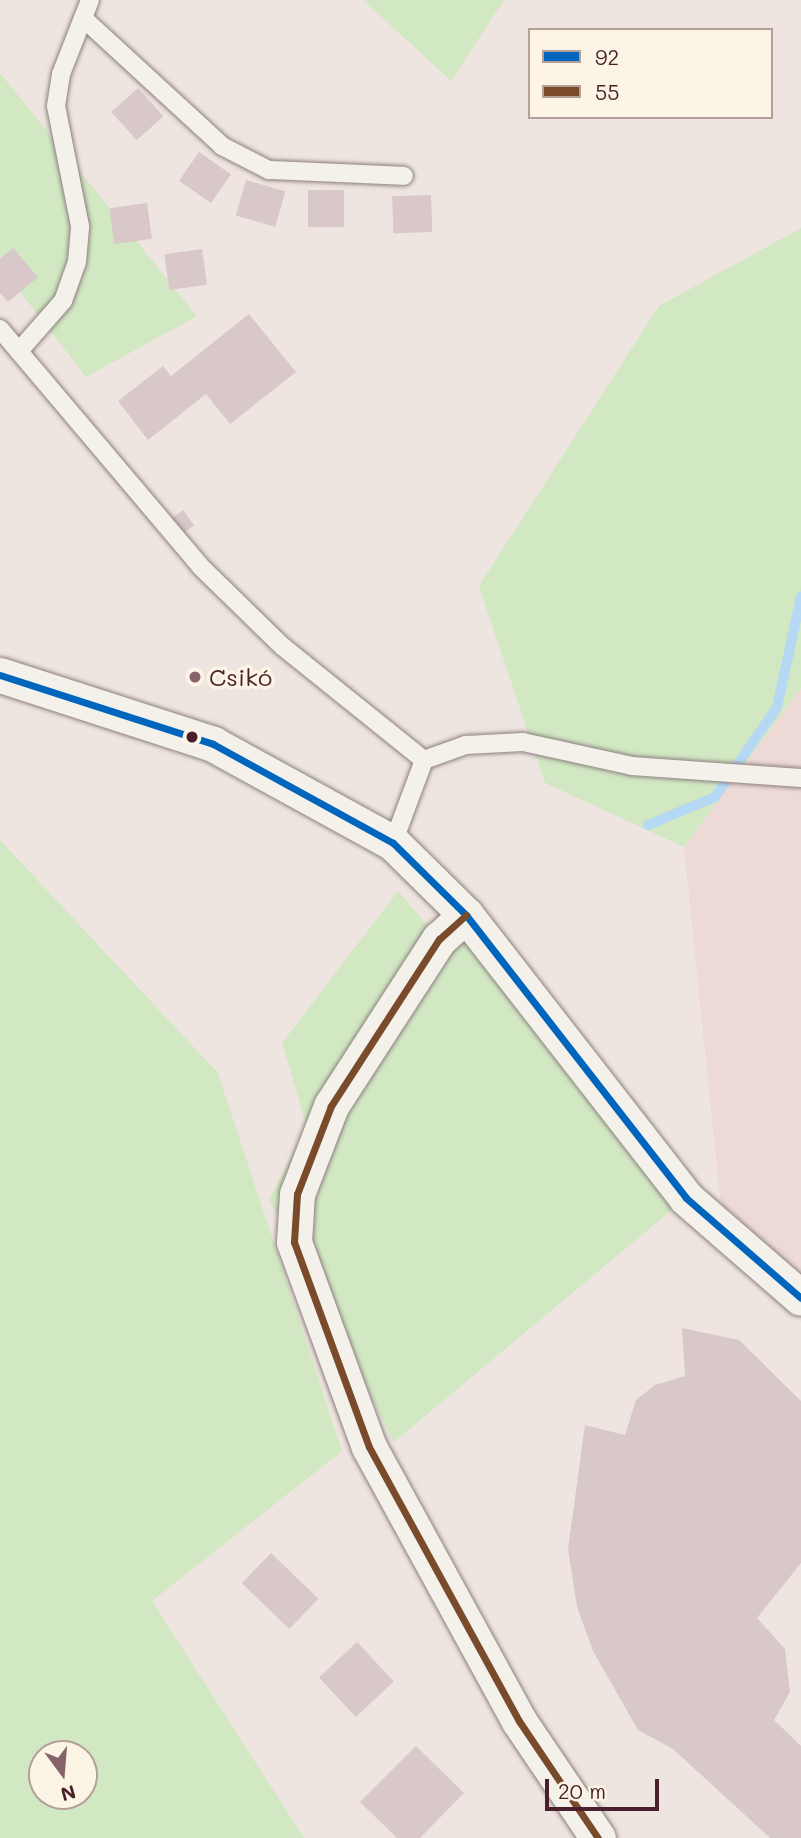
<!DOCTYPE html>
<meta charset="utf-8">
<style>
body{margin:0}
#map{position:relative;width:801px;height:1838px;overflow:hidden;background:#efe5e0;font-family:Mali,sans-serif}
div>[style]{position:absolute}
.built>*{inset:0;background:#edd9d6}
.green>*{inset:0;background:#d1e8c2}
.stream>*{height:10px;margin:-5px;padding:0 5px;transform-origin:5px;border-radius:5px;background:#b5d9f4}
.building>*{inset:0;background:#d8c8c9;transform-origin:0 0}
.roads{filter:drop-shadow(0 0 2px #8d8080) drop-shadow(0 0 2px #8d8080)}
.lane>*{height:18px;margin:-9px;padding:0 9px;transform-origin:9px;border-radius:9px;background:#f4f0ea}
.street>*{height:35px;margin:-17.5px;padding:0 17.5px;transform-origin:17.5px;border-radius:17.5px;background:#f4f0ea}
.bus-1>*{height:7px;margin:-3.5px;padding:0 3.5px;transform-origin:3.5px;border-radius:3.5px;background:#0065bd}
.bus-2>*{height:7px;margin:-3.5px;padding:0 3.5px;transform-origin:3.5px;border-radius:3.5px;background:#7a4b2a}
.dots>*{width:19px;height:19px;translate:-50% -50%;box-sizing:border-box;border:4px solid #fcf5e5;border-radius:50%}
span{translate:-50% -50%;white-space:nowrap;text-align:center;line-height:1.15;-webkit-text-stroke:7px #fcf5e5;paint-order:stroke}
.poi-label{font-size:24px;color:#4a1f2b}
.left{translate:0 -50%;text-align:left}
.legend{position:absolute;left:528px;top:28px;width:245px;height:91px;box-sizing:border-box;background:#fcf5e5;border:2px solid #b59f9b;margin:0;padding:9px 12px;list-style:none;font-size:21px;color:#4a1f2b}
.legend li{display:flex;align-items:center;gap:14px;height:35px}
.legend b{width:35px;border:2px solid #b59f9b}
.north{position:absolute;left:28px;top:1740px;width:70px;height:70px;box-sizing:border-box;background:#fcf5e5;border:2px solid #b59f9b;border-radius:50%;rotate:164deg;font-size:19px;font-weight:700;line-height:28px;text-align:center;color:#4a1f2b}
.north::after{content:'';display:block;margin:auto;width:24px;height:32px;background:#84646a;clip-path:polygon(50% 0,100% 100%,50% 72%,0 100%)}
.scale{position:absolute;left:545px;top:1779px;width:114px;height:32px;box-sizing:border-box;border:4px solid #4a1f2b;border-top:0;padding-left:9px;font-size:21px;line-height:24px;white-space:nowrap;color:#4a1f2b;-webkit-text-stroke:5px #fcf5e5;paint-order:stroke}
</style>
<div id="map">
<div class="built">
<i style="clip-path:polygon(801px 688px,801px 1298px,723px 1226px,684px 847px)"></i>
</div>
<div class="green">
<i style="clip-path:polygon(363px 0,504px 0,451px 81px)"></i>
<i style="clip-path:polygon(0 73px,197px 316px,86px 377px,0 266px)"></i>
<i style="clip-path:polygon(801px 228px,801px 688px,684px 847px,545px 783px,479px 586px,659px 306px)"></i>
<i style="clip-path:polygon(evenodd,0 840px,218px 1073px,342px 1451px,152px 1601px,304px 1838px,0 1838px,0 840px,42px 1754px,84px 1754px,84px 1796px,42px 1796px,42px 1754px)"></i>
<i style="clip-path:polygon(398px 891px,439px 939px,466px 915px,686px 1198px,394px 1442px,269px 1200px,307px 1127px,282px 1043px)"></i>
</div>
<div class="stream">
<i style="left:648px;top:825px;width:73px;rotate:-22.7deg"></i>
<i style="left:715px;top:797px;width:109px;rotate:-55.4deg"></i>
<i style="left:777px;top:707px;width:113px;rotate:-77.7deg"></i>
</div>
<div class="building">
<i style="left:138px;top:88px;width:38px;height:36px;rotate:48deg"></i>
<i style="left:199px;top:152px;width:39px;height:35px;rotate:35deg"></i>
<i style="left:246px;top:180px;width:41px;height:37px;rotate:16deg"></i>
<i style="left:308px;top:190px;width:36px;height:37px"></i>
<i style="left:431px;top:195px;width:37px;height:39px;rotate:88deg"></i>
<i style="left:147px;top:203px;width:36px;height:38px;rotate:82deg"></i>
<i style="clip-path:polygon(13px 248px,38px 277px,8px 302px,0 293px,0 259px)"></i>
<i style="left:202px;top:249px;width:36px;height:38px;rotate:82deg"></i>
<i style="clip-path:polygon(249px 314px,296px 372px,230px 424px,206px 394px,148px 440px,118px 401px,163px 366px,171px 376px)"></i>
<i style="left:183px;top:510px;width:19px;height:18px;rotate:54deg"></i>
<i style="clip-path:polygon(682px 1328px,739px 1340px,801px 1401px,801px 1563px,757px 1618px,785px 1649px,790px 1692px,774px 1720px,801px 1746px,801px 1838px,770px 1838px,673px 1749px,638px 1730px,593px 1651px,577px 1607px,568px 1549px,585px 1425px,625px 1435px,636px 1400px,655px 1385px,685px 1376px)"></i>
<i style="left:271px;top:1553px;width:66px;height:42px;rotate:44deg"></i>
<i style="left:357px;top:1642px;width:54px;height:52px;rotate:47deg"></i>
<i style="clip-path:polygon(416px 1746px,464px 1793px,420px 1838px,397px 1838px,360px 1802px)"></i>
</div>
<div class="roads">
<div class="lane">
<i style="left:83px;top:18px;width:189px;rotate:42.6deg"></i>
<i style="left:222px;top:146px;width:53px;rotate:27.1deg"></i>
<i style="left:269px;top:170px;width:135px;rotate:2.5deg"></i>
<i style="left:0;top:329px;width:310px;rotate:49.8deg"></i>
<i style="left:200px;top:566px;width:115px;rotate:44.3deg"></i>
<i style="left:282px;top:646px;width:182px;rotate:38.8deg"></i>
<i style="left:19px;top:351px;width:67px;rotate:-48.7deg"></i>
<i style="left:63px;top:301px;width:41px;rotate:-70.3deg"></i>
<i style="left:77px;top:262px;width:36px;rotate:-85deg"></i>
<i style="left:80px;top:226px;width:122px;rotate:-101.3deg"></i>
<i style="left:56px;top:106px;width:32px;rotate:-81deg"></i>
<i style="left:61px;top:74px;width:79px;rotate:-68.6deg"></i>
<i style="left:393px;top:843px;width:89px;rotate:-69.5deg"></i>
<i style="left:424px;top:760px;width:45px;rotate:-19.7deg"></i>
<i style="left:466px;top:745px;width:57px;rotate:-3deg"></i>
<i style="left:523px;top:742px;width:112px;rotate:12.4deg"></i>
<i style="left:632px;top:766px;width:169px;rotate:4.1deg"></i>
</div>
<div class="street">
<i style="left:0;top:675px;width:224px;rotate:17.9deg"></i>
<i style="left:213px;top:744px;width:205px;rotate:28.8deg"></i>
<i style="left:393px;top:843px;width:103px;rotate:44.6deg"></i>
<i style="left:466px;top:915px;width:358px;rotate:52.1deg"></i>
<i style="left:686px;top:1198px;width:152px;rotate:41deg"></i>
<i style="left:466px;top:915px;width:36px;rotate:138deg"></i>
<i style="left:439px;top:939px;width:199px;rotate:122.9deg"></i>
<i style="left:331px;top:1106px;width:94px;rotate:111.1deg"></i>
<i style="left:297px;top:1194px;width:48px;rotate:93.6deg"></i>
<i style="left:294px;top:1242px;width:218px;rotate:69.9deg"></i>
<i style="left:369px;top:1447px;width:312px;rotate:61.3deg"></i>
<i style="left:519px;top:1721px;width:141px;rotate:56deg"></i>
</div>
</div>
<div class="bus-1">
<i style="left:0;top:675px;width:224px;rotate:17.9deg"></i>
<i style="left:213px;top:744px;width:205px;rotate:28.8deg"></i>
<i style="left:393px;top:843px;width:103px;rotate:44.6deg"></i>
<i style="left:466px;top:915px;width:358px;rotate:52.1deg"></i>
<i style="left:686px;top:1198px;width:152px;rotate:41deg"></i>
</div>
<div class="bus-2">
<i style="left:466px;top:915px;width:36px;rotate:138deg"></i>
<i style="left:439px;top:939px;width:199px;rotate:122.9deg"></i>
<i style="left:331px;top:1106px;width:94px;rotate:111.1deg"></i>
<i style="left:297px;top:1194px;width:48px;rotate:93.6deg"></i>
<i style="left:294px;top:1242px;width:218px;rotate:69.9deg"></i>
<i style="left:369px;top:1447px;width:312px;rotate:61.3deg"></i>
<i style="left:519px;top:1721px;width:141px;rotate:56deg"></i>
</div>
<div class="dots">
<i style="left:195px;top:677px;background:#84646a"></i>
<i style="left:192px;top:737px;background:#4a1f2b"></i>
</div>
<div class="poi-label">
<span class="left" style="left:209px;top:677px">Csikó</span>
</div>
<ul class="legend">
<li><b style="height:9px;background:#0065bd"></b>92</li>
<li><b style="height:9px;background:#7a4b2a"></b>55</li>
</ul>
<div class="north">N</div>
<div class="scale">20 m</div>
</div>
